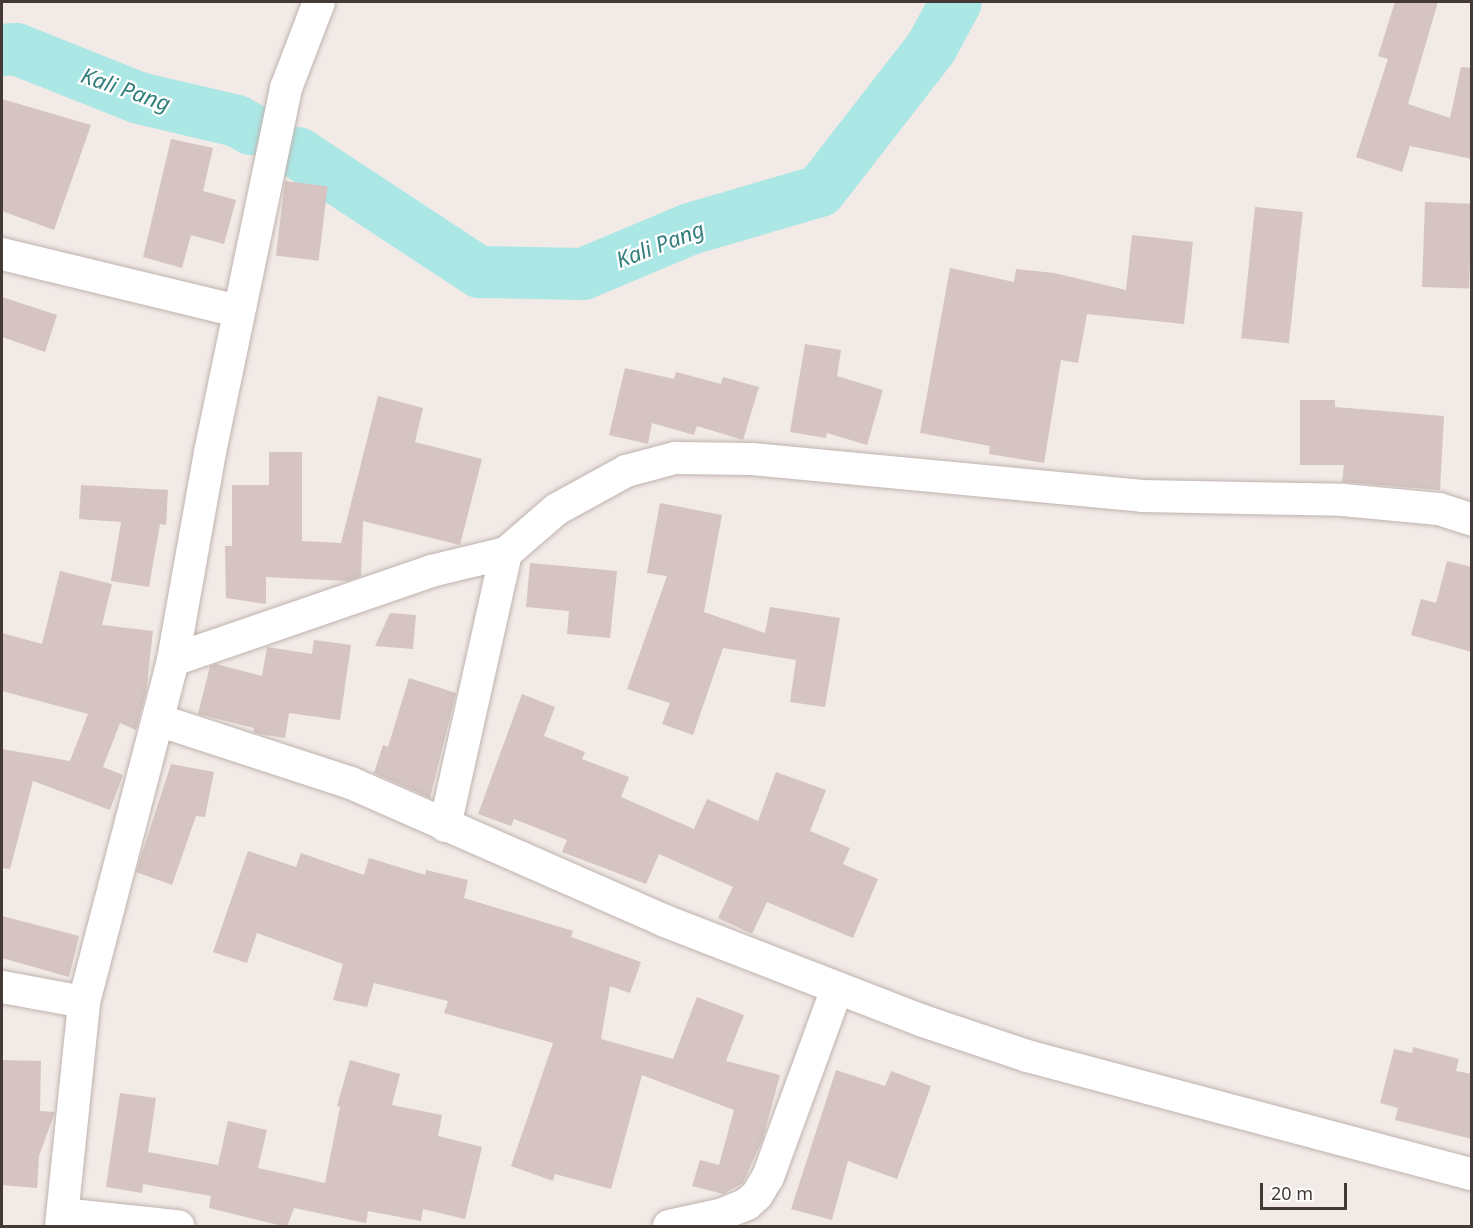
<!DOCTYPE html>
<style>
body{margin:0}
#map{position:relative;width:1473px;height:1228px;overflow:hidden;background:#f1eae7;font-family:"Noto Sans",sans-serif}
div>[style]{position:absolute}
.river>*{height:52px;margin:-26px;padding:0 26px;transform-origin:26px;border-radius:26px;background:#abe7e5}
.building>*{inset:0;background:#d5c4c1;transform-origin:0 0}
.roads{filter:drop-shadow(0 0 2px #bfb2ae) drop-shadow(0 0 2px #bfb2ae)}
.minor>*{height:32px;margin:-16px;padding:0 16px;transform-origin:16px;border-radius:16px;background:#fff}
span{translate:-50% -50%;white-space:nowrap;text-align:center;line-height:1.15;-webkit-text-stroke:4.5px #fff;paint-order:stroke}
.water-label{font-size:22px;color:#327e7c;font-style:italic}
.frame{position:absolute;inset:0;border:3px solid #443937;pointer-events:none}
.scale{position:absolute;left:1260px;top:1183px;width:87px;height:27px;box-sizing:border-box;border:3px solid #443937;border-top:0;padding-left:8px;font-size:18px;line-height:21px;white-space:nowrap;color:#443937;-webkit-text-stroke:4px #fff;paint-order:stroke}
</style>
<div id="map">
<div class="river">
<i style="left:2px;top:50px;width:14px;rotate:-4deg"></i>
<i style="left:16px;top:49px;width:132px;rotate:21.7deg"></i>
<i style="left:139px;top:98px;width:101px;rotate:13.2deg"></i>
<i style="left:237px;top:121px;width:16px;rotate:30deg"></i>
<i style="left:298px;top:153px;width:217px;rotate:33.3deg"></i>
<i style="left:479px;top:272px;width:104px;rotate:1.1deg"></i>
<i style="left:583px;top:274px;width:116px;rotate:-22.8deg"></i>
<i style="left:690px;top:229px;width:135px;rotate:-16.3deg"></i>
<i style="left:820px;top:191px;width:181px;rotate:-52.2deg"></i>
<i style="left:931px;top:48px;width:52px;rotate:-61.5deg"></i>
</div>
<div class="building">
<i style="clip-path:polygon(1395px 2px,1438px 2px,1408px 104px,1450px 118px,1461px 67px,1472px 68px,1472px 159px,1410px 146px,1402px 172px,1356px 157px,1388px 59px,1378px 56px)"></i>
<i style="clip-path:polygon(2px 99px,91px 125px,54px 230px,2px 211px)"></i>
<i style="clip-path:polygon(171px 139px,213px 148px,203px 191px,236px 200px,224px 244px,191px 235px,182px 268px,143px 257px)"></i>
<i style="left:285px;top:181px;width:43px;height:75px;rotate:7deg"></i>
<i style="left:1425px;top:202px;width:47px;height:85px;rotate:2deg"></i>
<i style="left:1255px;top:207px;width:48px;height:132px;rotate:6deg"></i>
<i style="clip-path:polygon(1132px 235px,1193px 242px,1184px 324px,1087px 314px,1078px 363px,1061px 360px,1044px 463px,989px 454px,990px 446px,920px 433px,950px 268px,1014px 282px,1016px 269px,1054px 273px,1126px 290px)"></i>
<i style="clip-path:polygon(2px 297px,57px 315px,45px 352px,2px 337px)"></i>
<i style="clip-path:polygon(805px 344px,841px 350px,837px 376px,883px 390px,867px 445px,827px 433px,826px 438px,790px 432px)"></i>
<i style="clip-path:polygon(625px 368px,674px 379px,676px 372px,721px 384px,723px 377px,759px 387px,743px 440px,697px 426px,694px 435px,652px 423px,648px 444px,609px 435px)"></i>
<i style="clip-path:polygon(378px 396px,423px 408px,415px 442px,482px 459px,460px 545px,363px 521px,361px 576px,348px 581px,266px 577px,266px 604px,226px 598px,225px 546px,232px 546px,232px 485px,269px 485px,269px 452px,302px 452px,302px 541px,341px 543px)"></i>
<i style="clip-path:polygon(1300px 400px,1335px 400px,1335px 407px,1444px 416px,1440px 490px,1342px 482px,1344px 465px,1300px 465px)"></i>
<i style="clip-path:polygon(81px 485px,168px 490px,166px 525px,160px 524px,149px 587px,111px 581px,121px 522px,79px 519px)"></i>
<i style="clip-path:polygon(660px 503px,722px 515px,704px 612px,765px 633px,770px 607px,840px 618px,825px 707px,790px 702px,796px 660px,723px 648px,693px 735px,662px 724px,670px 703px,627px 689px,667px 576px,647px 573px)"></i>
<i style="clip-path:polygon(1447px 561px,1472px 567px,1472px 652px,1411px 635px,1421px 599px,1436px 603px)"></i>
<i style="clip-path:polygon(530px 563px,617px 571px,610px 638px,567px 634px,569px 611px,526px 607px)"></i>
<i style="clip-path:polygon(60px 571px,112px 584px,102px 625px,153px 631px,146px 692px,136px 730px,120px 723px,103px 767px,123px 775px,110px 810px,33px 781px,10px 869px,2px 868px,2px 749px,70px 761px,88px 714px,2px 691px,2px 633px,42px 644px)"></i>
<i style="clip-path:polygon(390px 613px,416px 615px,413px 649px,375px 646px)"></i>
<i style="clip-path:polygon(314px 640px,351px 645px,340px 720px,289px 713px,285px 738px,260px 734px,253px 732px,254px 728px,198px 714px,210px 666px,216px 664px,262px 676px,267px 647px,312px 654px)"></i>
<i style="clip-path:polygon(409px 678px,456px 693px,430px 798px,374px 773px,383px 745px,388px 747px)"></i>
<i style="clip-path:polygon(522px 694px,555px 707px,544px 736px,585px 752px,582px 759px,629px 777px,621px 797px,694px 829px,707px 799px,758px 821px,776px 772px,826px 790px,810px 831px,850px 848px,843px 864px,878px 879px,853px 938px,767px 902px,752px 934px,718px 918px,733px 887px,659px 854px,646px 884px,562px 852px,567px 840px,514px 819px,511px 826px,478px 814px)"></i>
<i style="clip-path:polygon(171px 764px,214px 772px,205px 817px,196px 816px,172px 885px,136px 872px)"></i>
<i style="clip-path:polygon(248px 851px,296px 867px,301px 853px,364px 875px,369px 858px,425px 875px,426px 870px,468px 880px,464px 898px,573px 931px,571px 937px,641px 962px,630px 993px,610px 986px,601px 1039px,673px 1059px,697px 997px,744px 1015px,726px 1061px,780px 1075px,763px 1138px,743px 1183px,723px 1194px,692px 1186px,700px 1160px,719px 1165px,734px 1110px,642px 1075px,611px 1189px,555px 1174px,553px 1181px,511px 1166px,553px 1043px,444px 1013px,448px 1001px,374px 983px,367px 1007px,333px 1000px,343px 964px,257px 933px,247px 963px,213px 952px)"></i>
<i style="clip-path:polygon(2px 916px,79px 936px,69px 977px,2px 958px)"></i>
<i style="clip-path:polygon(1413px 1047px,1459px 1059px,1456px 1071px,1472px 1074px,1472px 1139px,1395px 1120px,1398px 1108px,1380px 1103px,1394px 1049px,1412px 1053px)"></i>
<i style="clip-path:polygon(2px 1060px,41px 1061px,40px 1111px,55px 1112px,39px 1156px,37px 1188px,2px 1185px)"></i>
<i style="clip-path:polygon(350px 1060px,400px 1074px,392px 1105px,442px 1115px,438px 1136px,482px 1147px,465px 1219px,423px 1209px,421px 1221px,368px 1211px,366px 1223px,294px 1208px,287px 1227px,209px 1208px,211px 1196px,143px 1184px,142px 1193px,106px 1187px,120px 1093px,156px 1098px,148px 1152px,218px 1165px,228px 1121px,267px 1130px,258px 1168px,325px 1183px,340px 1107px,337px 1106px)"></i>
<i style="clip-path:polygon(836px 1070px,885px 1086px,891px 1071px,931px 1086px,897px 1179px,848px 1161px,832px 1220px,791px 1209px)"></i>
</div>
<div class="roads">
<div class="minor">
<i style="left:2px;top:254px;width:243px;rotate:13.6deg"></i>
<i style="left:173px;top:660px;width:273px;rotate:-19deg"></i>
<i style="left:431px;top:571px;width:77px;rotate:-13.5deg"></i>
<i style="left:506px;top:553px;width:67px;rotate:-40.8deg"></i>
<i style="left:557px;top:509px;width:79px;rotate:-28.8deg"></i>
<i style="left:626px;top:471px;width:51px;rotate:-14.9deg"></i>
<i style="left:675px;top:458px;width:77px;rotate:0.7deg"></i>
<i style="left:752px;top:459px;width:392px;rotate:5.4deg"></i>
<i style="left:1142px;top:496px;width:201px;rotate:1.1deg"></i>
<i style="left:1343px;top:500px;width:96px;rotate:5.4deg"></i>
<i style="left:1439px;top:509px;width:35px;rotate:18deg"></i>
<i style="left:158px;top:720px;width:203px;rotate:18.1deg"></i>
<i style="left:351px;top:783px;width:343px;rotate:23.7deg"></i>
<i style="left:665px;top:921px;width:277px;rotate:21.2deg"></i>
<i style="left:923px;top:1021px;width:110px;rotate:18.6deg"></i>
<i style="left:1027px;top:1056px;width:460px;rotate:14.9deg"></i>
<i style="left:445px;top:826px;width:280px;rotate:-77.4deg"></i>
<i style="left:2px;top:987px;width:83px;rotate:10.4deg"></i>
<i style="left:63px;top:1214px;width:116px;rotate:6deg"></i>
<i style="left:61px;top:1226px;width:225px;rotate:-84.1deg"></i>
<i style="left:84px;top:1002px;width:353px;rotate:-75.4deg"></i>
<i style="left:173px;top:660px;width:211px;rotate:-79.9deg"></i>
<i style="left:210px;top:452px;width:372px;rotate:-78.2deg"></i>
<i style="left:286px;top:88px;width:92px;rotate:-69deg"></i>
<i style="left:669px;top:1226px;width:52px;rotate:-12.2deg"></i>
<i style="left:720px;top:1215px;width:29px;rotate:-22deg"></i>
<i style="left:747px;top:1204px;width:13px;rotate:-42deg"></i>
<i style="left:757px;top:1195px;width:21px;rotate:-59deg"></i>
<i style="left:768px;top:1177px;width:201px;rotate:-69.9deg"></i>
</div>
</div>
<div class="water-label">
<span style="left:126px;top:89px;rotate:19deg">Kali Pang</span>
<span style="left:660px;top:244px;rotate:-21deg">Kali Pang</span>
</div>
<div class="frame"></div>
<div class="scale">20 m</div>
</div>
